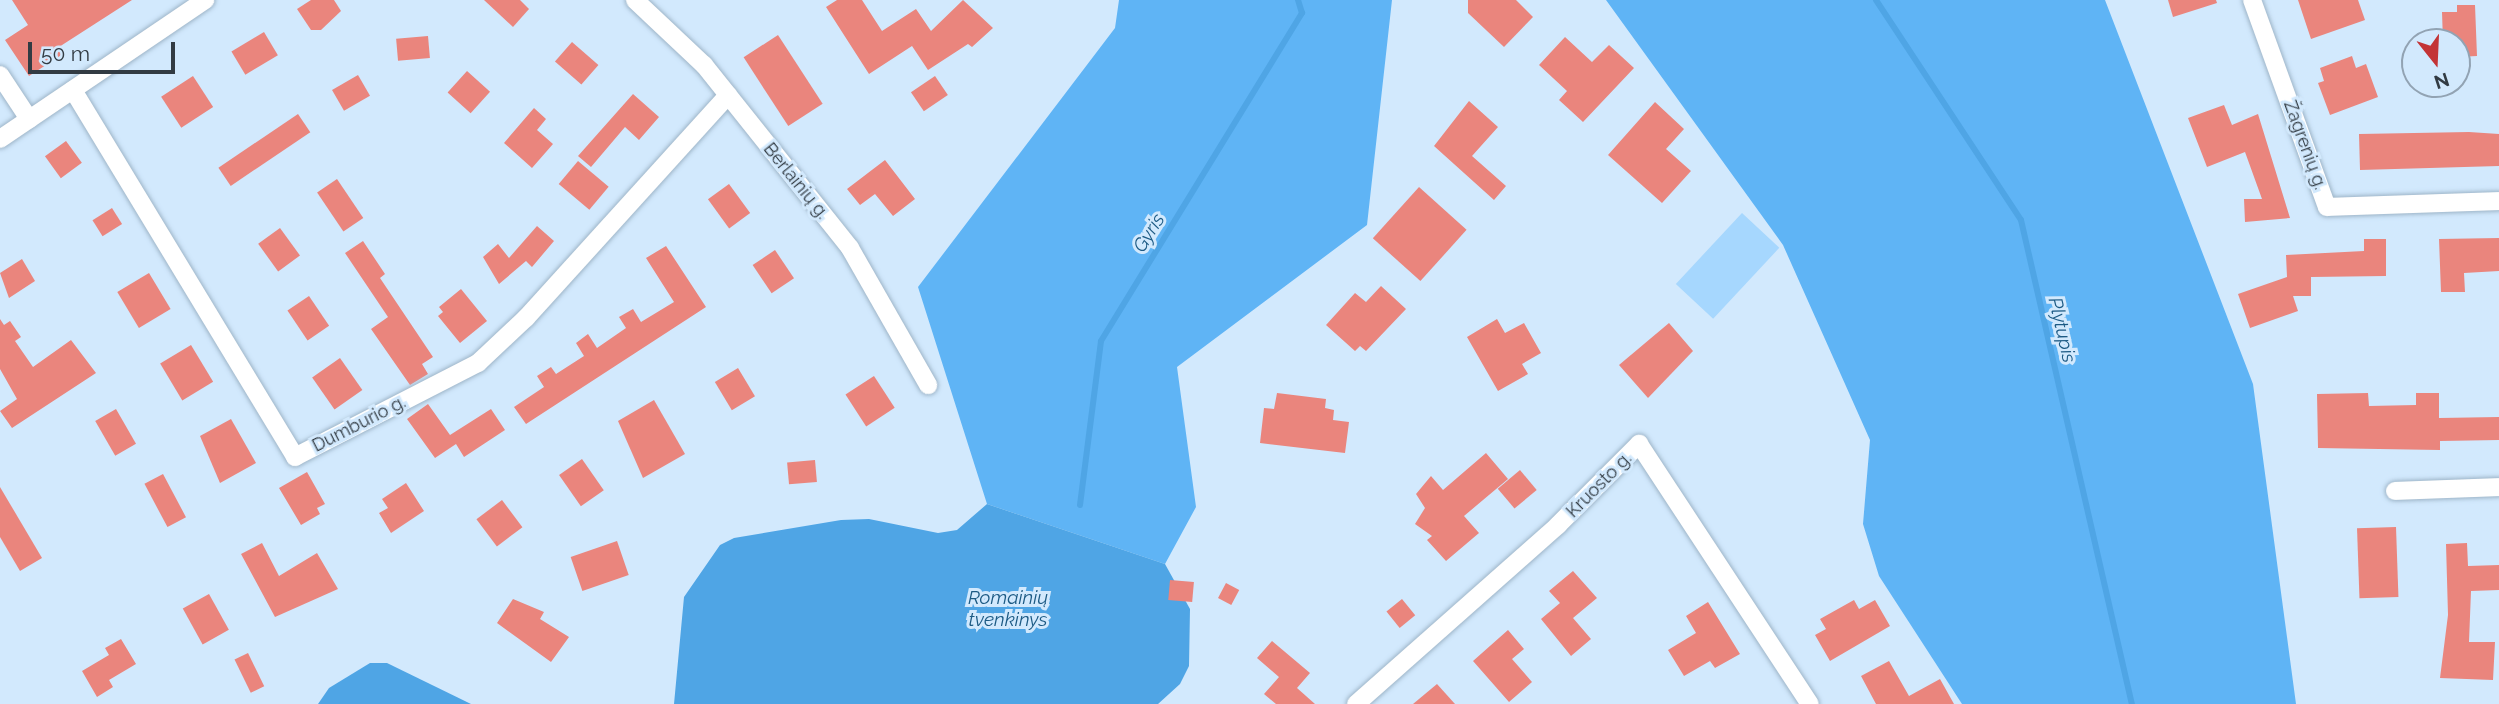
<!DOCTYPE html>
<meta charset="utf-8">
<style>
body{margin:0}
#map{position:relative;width:2499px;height:704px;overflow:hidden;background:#d2e9fd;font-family:Raleway,sans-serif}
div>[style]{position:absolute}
.green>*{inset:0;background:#a6d7fe;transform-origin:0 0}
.forest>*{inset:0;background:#5fb4f5}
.water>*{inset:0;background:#4fa5e5}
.stream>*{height:6px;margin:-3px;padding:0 3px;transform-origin:3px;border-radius:3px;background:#4fa5e5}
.building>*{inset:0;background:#ea857d;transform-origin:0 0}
.roads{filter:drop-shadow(0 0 2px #9eb5c8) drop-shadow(0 0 2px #9eb5c8)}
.minor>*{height:18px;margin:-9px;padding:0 9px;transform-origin:9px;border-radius:9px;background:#fff}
span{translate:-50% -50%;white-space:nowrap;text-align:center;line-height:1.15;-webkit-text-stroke:6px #d2e9fd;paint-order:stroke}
.street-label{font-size:18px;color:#323b43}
.water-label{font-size:19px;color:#1c5a84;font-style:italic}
.north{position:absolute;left:2401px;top:28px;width:70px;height:70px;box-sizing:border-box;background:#d2e9fd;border:2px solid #92a3b3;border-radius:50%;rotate:162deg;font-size:19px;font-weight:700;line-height:28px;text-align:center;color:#323b43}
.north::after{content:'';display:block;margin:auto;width:24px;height:32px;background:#c33436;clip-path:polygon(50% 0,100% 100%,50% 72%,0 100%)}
.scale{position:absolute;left:28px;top:42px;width:147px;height:32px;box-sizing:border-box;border:4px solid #323b43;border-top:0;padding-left:9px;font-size:21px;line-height:24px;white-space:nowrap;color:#323b43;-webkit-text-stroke:5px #d2e9fd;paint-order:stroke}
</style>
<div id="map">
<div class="green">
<i style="left:1742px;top:213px;width:51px;height:97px;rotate:43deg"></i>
</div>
<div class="forest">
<i style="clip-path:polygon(1119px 0,1392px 0,1367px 225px,1177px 367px,1196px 507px,1165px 564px,987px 504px,918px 287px,1115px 28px)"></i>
<i style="clip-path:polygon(1606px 0,2105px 0,2253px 384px,2296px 704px,1962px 704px,1879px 576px,1863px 524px,1870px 440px,1783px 245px)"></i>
</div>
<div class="water">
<i style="clip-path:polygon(987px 504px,1165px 564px,1190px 609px,1189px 666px,1180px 684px,1158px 704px,674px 704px,684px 597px,720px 545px,734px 538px,841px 520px,869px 519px,938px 533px,957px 530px)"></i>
<i style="clip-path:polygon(370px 663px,387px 663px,471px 704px,318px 704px,329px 688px)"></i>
</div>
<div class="stream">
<i style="left:1876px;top:0;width:263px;rotate:56.6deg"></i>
<i style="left:2021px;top:220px;width:497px;rotate:77.1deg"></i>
<i style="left:1080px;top:505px;width:165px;rotate:-82.7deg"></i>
<i style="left:1101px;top:341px;width:385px;rotate:-58.5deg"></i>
<i style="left:1302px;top:13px;width:14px;rotate:-107deg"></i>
</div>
<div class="building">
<i style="clip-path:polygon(12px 0,132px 0,59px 47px,63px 54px,29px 76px,5px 40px,28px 25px)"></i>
<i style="clip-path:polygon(311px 0,334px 0,341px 11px,321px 30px,311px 30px,297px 9px)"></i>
<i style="clip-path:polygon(484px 0,520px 0,529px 9px,513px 27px)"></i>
<i style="clip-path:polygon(837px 0,862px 0,882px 31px,916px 9px,931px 31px,963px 0,993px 28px,972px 47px,968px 44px,928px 70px,912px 46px,869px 74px,826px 7px)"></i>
<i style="clip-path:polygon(1468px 0,1516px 0,1533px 17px,1504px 47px,1468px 13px)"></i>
<i style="clip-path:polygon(2168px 0,2216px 0,2217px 3px,2173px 17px)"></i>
<i style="clip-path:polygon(2298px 0,2358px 0,2365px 20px,2311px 39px)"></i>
<i style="clip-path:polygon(2457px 5px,2475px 5px,2477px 56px,2457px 57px,2457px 42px,2443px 42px,2442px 12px,2457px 12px)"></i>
<i style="left:264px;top:32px;width:27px;height:38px;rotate:59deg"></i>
<i style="left:778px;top:35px;width:82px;height:41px;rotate:57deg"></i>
<i style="left:428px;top:36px;width:22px;height:32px;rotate:85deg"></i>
<i style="clip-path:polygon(1565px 37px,1592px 62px,1609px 45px,1634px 68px,1583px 122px,1559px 100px,1567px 91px,1539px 65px)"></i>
<i style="left:572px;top:42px;width:35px;height:26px;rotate:41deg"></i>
<i style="clip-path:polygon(2352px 56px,2356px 68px,2366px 64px,2378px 97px,2330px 115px,2318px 83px,2324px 81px,2320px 68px)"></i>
<i style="left:467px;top:71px;width:31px;height:29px;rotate:42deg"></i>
<i style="left:358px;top:75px;width:24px;height:30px;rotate:60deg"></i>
<i style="left:193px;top:76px;width:37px;height:38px;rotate:57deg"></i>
<i style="left:935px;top:76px;width:23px;height:29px;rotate:56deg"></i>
<i style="clip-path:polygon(633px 94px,659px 117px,639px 140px,625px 127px,591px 167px,578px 156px)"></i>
<i style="clip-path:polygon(1469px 101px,1498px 127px,1472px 156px,1506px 186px,1494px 200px,1434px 146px)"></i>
<i style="clip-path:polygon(1655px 102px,1684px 129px,1666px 149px,1691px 171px,1662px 203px,1608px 155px)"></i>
<i style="clip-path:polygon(2224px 105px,2232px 125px,2258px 114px,2290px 218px,2245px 222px,2244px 199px,2262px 199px,2245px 152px,2207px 167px,2188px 118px)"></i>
<i style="clip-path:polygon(534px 108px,546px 119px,537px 130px,553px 144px,532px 168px,504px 143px)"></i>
<i style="left:298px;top:114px;width:22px;height:96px;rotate:56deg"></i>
<i style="clip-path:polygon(2469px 132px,2499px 134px,2499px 166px,2360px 170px,2359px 134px)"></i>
<i style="left:66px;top:141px;width:27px;height:26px;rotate:54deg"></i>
<i style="clip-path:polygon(885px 160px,915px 199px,893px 216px,875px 194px,860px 205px,847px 189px)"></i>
<i style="left:578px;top:161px;width:40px;height:30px;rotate:40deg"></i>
<i style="left:337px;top:179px;width:47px;height:24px;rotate:56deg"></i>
<i style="left:729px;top:184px;width:36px;height:26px;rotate:54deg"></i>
<i style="left:1419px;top:187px;width:64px;height:69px;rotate:42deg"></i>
<i style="left:112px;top:208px;width:19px;height:23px;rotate:58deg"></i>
<i style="clip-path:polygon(537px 226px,554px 241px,532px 267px,526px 261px,499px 284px,483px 257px,498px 244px,509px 258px)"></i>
<i style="left:280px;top:228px;width:34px;height:27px;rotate:54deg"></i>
<i style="clip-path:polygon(2499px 238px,2499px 271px,2464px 273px,2465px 292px,2441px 292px,2439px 239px)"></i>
<i style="clip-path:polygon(2364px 239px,2386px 239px,2386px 276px,2311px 277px,2311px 296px,2293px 296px,2298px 311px,2250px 328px,2238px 294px,2287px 277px,2286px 255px,2364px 251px)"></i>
<i style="clip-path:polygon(363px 241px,385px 274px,380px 278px,433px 357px,422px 364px,428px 374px,410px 385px,371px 329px,388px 317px,345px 253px)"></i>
<i style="clip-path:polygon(666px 246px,706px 307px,526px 424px,514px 407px,544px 387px,537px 376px,551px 367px,556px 374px,584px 356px,576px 343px,588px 334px,597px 348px,626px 328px,619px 317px,633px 309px,641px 322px,674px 302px,646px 258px)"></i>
<i style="left:775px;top:250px;width:34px;height:27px;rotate:56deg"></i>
<i style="clip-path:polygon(22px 259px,35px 281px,9px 298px,0 273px)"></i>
<i style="left:149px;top:273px;width:42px;height:37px;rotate:59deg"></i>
<i style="clip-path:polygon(1381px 286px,1406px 309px,1366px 351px,1360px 346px,1355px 351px,1326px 325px,1355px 293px,1366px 302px)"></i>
<i style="clip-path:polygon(461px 289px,487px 321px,460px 343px,438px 316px,443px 312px,439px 307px)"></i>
<i style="left:309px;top:296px;width:36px;height:26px;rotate:56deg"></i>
<i style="clip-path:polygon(0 319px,4px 325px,10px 321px,21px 337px,15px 341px,33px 367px,71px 340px,96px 373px,12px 428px,0 411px,17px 399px,0 369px)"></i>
<i style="clip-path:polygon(1497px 319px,1505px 333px,1524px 323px,1541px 353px,1522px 364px,1528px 374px,1498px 391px,1467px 337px)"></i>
<i style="clip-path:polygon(1669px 323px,1693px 351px,1648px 398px,1619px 365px)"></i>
<i style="left:191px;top:345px;width:43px;height:36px;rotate:59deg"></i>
<i style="left:340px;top:358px;width:39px;height:34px;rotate:55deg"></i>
<i style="left:738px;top:368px;width:33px;height:27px;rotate:59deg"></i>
<i style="left:874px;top:376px;width:38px;height:34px;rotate:57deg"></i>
<i style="clip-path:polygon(1277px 393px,1326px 399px,1325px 408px,1334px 410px,1333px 420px,1349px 422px,1345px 453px,1260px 443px,1264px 408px,1274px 409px)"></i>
<i style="clip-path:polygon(2368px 393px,2369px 406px,2416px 405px,2416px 393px,2439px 393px,2439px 418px,2499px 417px,2499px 440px,2440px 441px,2440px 450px,2318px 448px,2317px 394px)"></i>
<i style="clip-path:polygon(654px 400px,685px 454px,643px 478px,618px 421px)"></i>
<i style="clip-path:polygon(428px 404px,450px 435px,491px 409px,505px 430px,464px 457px,456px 444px,435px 458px,407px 419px)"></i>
<i style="left:116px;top:409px;width:40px;height:24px;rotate:60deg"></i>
<i style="clip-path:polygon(231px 419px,256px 463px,220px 483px,200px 436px)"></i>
<i style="clip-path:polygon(1486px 453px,1508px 479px,1464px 516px,1479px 533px,1446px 561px,1427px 540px,1432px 536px,1415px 524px,1425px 508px,1416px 494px,1431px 476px,1443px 490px)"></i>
<i style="left:582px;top:459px;width:38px;height:28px;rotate:55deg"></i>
<i style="left:815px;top:460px;width:22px;height:28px;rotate:85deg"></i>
<i style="left:1520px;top:470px;width:26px;height:29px;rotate:50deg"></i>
<i style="clip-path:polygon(307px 472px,325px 504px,317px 508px,320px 514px,301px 525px,279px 488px)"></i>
<i style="left:163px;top:474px;width:49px;height:21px;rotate:62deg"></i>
<i style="clip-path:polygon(406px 483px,424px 511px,391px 533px,379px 513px,388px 508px,382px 499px)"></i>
<i style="clip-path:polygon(0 487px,42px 558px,20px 571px,0 537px)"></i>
<i style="left:502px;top:500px;width:34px;height:32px;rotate:53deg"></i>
<i style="left:2396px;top:527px;width:70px;height:39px;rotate:88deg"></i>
<i style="left:617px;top:541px;width:36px;height:49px;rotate:71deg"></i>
<i style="clip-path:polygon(262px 543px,279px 576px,317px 553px,338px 589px,275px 617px,241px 554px)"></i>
<i style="clip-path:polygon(2467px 543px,2468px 566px,2499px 565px,2499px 590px,2471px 591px,2469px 642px,2495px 642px,2493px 680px,2440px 678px,2448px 615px,2446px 544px)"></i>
<i style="clip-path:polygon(1573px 571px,1597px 598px,1573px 618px,1591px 639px,1571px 656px,1541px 619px,1560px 603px,1549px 591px)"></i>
<i style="left:1170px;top:580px;width:24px;height:20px;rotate:5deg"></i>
<i style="left:1226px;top:583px;width:15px;height:17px;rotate:28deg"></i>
<i style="left:209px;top:594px;width:41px;height:30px;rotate:61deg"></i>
<i style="clip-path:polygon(513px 599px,544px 612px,540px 619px,569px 637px,551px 662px,497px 623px)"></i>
<i style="left:1402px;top:599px;width:21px;height:20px;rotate:51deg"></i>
<i style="clip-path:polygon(1854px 600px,1859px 609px,1875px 600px,1890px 626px,1830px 661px,1815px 635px,1826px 629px,1820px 619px)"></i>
<i style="clip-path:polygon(1708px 602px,1740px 654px,1715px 668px,1710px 661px,1684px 676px,1668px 650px,1696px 633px,1686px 616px)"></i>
<i style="clip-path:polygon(1508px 630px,1524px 649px,1512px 659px,1532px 682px,1509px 702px,1473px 661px)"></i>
<i style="clip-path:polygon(121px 639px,136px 664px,109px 680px,113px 687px,97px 697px,82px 671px,109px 655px,105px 648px)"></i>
<i style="clip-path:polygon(1272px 641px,1310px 673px,1297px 688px,1315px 704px,1276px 704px,1264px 694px,1279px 677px,1257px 658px)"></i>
<i style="left:248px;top:653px;width:37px;height:15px;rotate:64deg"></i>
<i style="clip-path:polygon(1889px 661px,1909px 696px,1940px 679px,1954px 704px,1876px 704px,1861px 676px)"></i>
<i style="clip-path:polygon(1437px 684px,1455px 704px,1413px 704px)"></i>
</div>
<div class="roads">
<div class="minor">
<i style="left:635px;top:0;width:95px;rotate:43.3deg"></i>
<i style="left:704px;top:65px;width:234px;rotate:51.4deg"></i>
<i style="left:850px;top:248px;width:158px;rotate:60.3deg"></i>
<i style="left:2252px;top:0;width:220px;rotate:70.1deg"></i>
<i style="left:2327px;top:207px;width:172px;rotate:-2deg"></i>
<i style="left:0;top:75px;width:53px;rotate:56.6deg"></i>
<i style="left:73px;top:90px;width:429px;rotate:58.8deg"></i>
<i style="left:295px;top:457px;width:206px;rotate:-27.2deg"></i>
<i style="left:478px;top:363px;width:66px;rotate:-43.2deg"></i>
<i style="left:526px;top:318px;width:301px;rotate:-47.8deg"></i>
<i style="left:0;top:139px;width:248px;rotate:-34.1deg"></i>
<i style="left:2395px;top:491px;width:104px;rotate:-2.2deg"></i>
<i style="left:1356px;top:704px;width:270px;rotate:-41.5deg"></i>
<i style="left:1558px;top:525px;width:115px;rotate:-45deg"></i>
<i style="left:1639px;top:444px;width:311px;rotate:56.7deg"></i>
</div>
</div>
<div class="street-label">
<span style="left:2305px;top:145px;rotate:70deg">Žagrenių g.</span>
<span style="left:796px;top:181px;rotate:51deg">Berlainių g.</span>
<span style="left:359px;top:424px;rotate:-27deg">Dumburio g.</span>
<span style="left:1599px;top:485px;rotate:-45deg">Kruosto g.</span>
</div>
<div class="water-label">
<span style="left:1149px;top:233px;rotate:-58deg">Gyris</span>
<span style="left:2062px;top:330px;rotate:77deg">Plytupis</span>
<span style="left:1008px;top:609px">Romainių<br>tvenkinys</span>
</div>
<div class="north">N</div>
<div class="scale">50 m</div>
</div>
